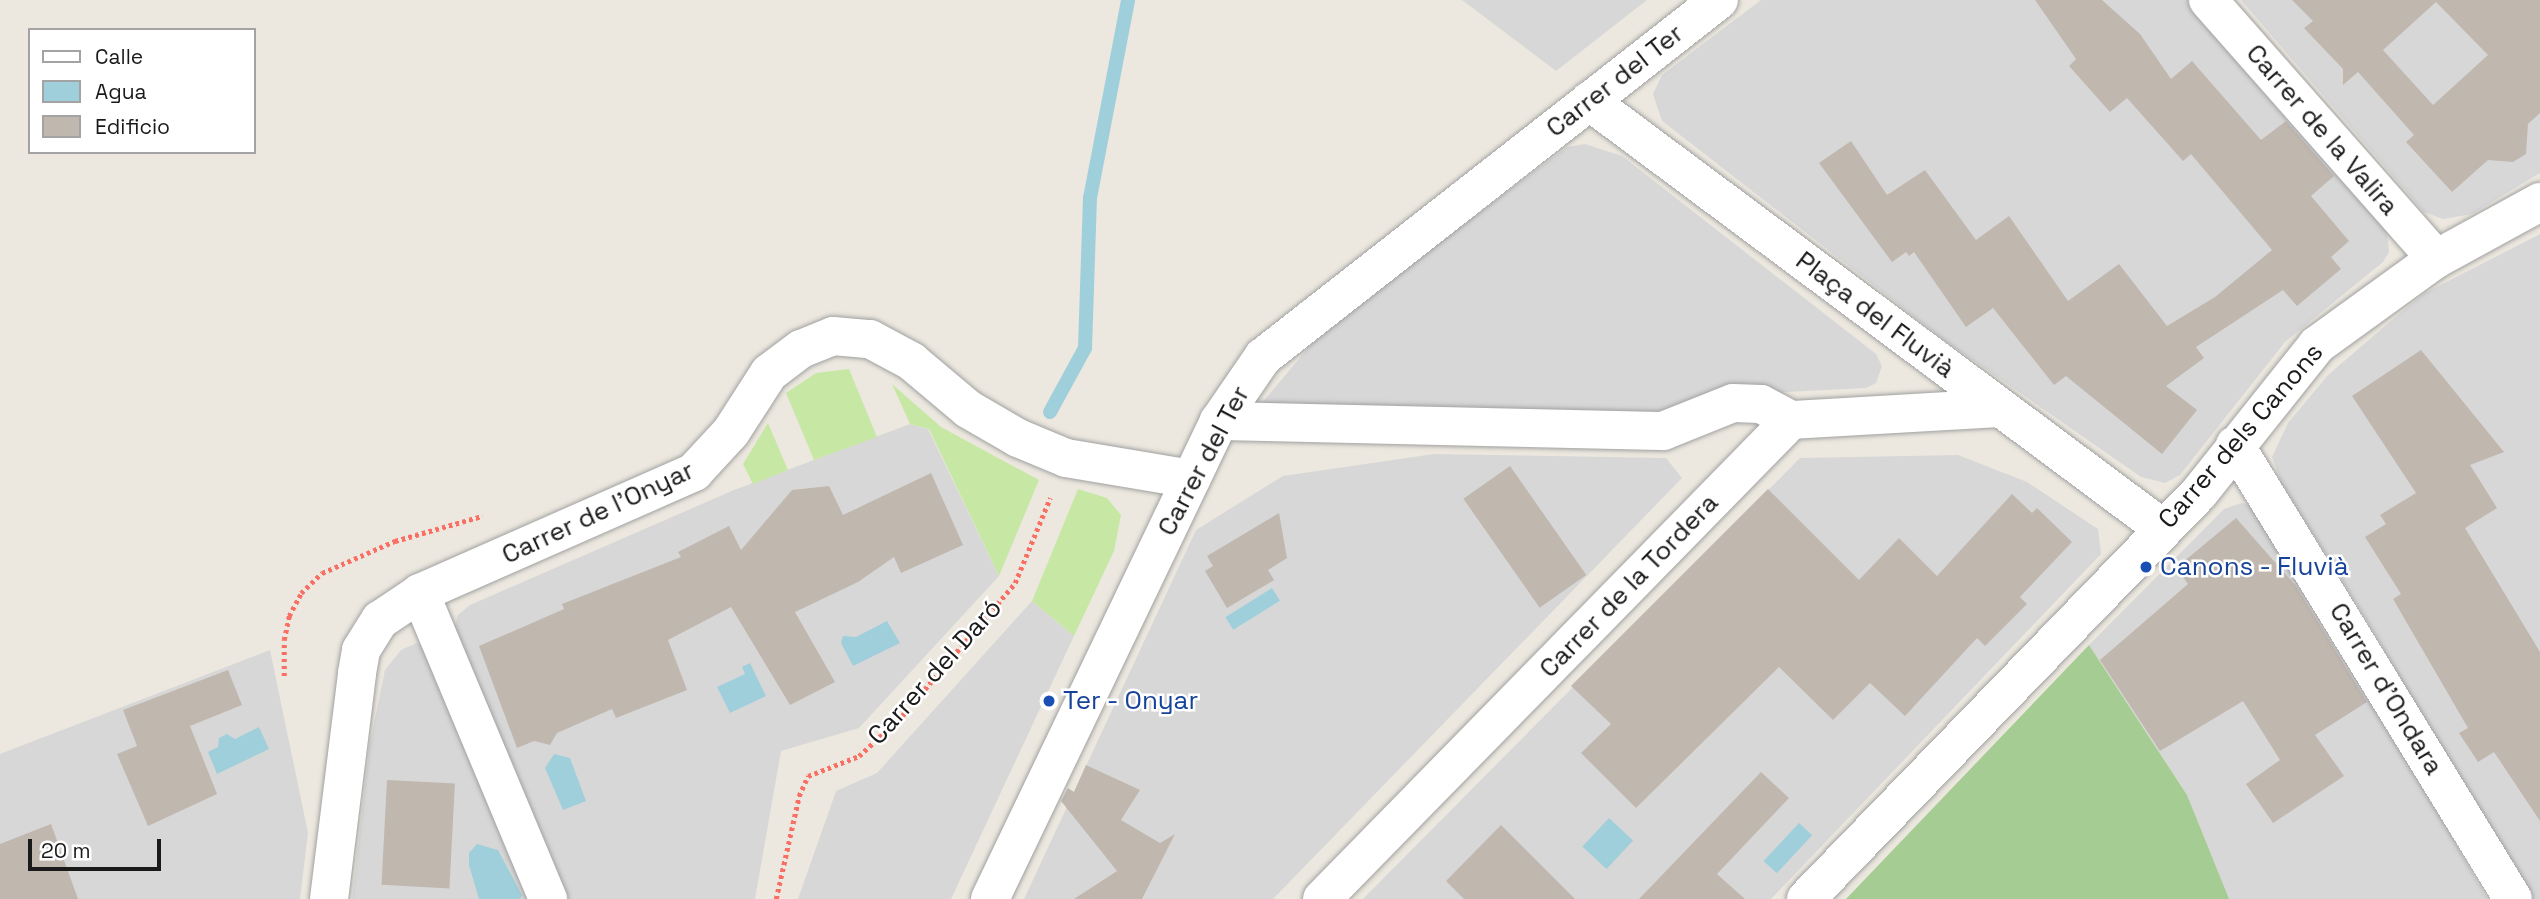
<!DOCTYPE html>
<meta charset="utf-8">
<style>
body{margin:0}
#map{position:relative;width:2540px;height:899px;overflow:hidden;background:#ece8df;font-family:"Space Grotesk",sans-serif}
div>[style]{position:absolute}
.residential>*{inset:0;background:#d8d7d7}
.grass>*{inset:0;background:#c7e8a4}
.forest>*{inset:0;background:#a5cc93}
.water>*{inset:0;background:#9fcfdb;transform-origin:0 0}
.stream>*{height:14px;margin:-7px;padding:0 7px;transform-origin:7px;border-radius:7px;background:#9fcfdb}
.building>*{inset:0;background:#c0b7af;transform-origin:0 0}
.path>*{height:4.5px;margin-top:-2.25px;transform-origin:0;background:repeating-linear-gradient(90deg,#fa6f63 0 3.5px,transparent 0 7px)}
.roads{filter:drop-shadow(0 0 2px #a1a1a1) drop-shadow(0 0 2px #a1a1a1)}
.minor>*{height:38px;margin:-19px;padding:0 19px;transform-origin:19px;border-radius:19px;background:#fff}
.dots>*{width:19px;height:19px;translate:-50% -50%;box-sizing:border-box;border:4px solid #fff;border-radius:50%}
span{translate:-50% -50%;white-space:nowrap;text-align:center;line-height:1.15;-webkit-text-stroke:5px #fff;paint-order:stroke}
.street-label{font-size:26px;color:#1a1a1a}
.transit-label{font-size:26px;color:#164399}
.left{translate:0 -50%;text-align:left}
.legend{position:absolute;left:28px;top:28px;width:228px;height:126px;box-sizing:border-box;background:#fff;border:2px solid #a3a3a3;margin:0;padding:9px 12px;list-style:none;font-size:21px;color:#1a1a1a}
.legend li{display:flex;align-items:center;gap:14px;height:35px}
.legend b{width:35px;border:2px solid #a3a3a3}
.scale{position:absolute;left:28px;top:839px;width:133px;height:32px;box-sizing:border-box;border:4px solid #1a1a1a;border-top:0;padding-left:9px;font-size:21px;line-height:24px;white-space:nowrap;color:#1a1a1a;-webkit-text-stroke:5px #fff;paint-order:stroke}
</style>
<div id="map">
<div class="residential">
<i style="clip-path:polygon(1462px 0,1647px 0,1556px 71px)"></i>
<i style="clip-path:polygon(1761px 0,2188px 0,2387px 231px,2389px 252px,2383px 262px,2285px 342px,2180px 475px,2165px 483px,2141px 477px,1947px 342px,1662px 121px,1653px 94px,1662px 75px)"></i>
<i style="clip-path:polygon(2241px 0,2540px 0,2540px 173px,2472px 214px,2443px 219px,2424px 212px)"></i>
<i style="clip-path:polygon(1585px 144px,1622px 156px,1876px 354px,1882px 366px,1876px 383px,1866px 388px,1786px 392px,1669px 418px,1252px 415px,1324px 329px,1567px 147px)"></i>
<i style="clip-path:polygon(2540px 234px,2540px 899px,2527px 899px,2376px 635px,2281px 482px,2272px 457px,2288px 423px,2328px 375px,2399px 314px,2425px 293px)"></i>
<i style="clip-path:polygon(910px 424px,928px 429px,999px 576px,859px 728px,781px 751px,755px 899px,566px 899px,453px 632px,458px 615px,470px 605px,734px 490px)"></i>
<i style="clip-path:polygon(1434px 454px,1666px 458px,1682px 478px,1273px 899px,1024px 899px,1196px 530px,1283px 476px)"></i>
<i style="clip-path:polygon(1958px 455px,2027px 482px,2098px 529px,2101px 554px,1771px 899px,1363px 899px,1800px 458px)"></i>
<i style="clip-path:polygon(2242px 503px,2252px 506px,2363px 682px,2487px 899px,2229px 899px,2225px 892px,2187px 795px,2089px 645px,2224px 509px)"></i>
<i style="clip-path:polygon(1032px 601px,1074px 636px,951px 899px,798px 899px,836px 791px,877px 773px)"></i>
<i style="clip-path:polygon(417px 643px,422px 646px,534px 899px,352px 899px,370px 743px,385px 670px,401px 650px)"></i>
<i style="clip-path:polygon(270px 650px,308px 833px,300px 899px,0 899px,0 754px)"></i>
</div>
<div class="grass">
<i style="clip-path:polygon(849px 369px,877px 437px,814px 460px,786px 393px,816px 373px)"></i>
<i style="clip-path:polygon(892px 384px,941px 427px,1039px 480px,999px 576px,929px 429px,910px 424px)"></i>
<i style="clip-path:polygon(768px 423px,788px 470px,753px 484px,743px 464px)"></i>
<i style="clip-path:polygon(1078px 489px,1107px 498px,1121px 515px,1114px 551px,1074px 636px,1032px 601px)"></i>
</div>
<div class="forest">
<i style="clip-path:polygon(2089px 645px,2187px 795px,2229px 899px,1846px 899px)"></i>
</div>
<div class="water">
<i style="left:1272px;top:588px;width:15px;height:55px;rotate:58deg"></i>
<i style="clip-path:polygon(887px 621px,900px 643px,853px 666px,841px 643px,843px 636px,856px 637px)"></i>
<i style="clip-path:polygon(750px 663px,766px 696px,730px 713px,717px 687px,745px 674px,742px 667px)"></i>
<i style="clip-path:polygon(259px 727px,269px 749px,217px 774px,208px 752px,218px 747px,219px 738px,227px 734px,235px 739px)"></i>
<i style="clip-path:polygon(554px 754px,570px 758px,586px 801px,563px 810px,545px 768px)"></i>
<i style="left:1609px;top:818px;width:33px;height:39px;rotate:43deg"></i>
<i style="left:1799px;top:823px;width:18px;height:52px;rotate:43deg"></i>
<i style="clip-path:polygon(477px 844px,498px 850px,522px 895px,520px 899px,479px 899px,469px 865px,469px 853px)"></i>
</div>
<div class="stream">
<i style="left:1050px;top:412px;width:73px;rotate:-61.3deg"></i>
<i style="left:1085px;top:348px;width:150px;rotate:-88.1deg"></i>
<i style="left:1090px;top:198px;width:202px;rotate:-79.1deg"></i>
</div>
<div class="building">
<i style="clip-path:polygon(2035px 0,2102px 0,2140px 34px,2171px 79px,2192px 61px,2261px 140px,2286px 121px,2334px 176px,2311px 196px,2349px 241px,2331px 257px,2341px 269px,2297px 306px,2283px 290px,2196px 347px,2204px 358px,2166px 386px,2197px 410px,2162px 454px,2066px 376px,2054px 385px,1993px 308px,1966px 327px,1914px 252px,1909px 256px,1906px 252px,1892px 262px,1819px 163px,1851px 141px,1887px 195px,1925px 170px,1976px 240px,2009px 216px,2068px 301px,2119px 264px,2167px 326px,2215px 297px,2272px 250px,2191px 154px,2183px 161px,2127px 98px,2110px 112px,2069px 66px,2076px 59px)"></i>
<i style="clip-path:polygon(evenodd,2292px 0,2540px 0,2540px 113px,2528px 124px,2526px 154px,2513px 162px,2488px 160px,2452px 192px,2406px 142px,2414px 135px,2358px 72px,2343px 85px,2343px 69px,2304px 28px,2313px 21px,2292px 0,2436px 2px,2488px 55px,2433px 105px,2383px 50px,2436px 2px)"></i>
<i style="clip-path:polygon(2421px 350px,2504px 452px,2470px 465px,2497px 508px,2465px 528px,2540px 652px,2540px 821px,2494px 752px,2478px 762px,2459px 733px,2468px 728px,2393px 599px,2401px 594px,2365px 537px,2386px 524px,2380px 515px,2416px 493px,2352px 396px)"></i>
<i style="left:1510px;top:466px;width:133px;height:57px;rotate:55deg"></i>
<i style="clip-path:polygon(931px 473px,963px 545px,901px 573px,894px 557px,858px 582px,795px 612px,835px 682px,790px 705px,731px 607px,668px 640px,687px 690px,616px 718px,612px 709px,557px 733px,550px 745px,534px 741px,517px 748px,479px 646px,564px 609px,562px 604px,681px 557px,678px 552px,729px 526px,741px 550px,792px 490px,829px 486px,843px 515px)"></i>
<i style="clip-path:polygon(1768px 489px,1859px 580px,1899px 538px,1937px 576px,2012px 494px,2032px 513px,2037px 508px,2072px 542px,2020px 597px,2027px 604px,1985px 646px,1977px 638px,1905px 716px,1870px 683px,1833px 720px,1779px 667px,1636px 808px,1581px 753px,1611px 724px,1571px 686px)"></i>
<i style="clip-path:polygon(1279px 513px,1287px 558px,1268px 570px,1274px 580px,1227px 608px,1205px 571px,1213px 566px,1207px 556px)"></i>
<i style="clip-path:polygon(2236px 518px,2296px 586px,2367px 702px,2315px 735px,2344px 776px,2273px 823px,2246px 784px,2280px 760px,2243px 701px,2160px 751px,2100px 660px,2188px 584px,2176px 568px)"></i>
<i style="clip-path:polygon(228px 670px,242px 705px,190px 726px,217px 794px,148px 826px,117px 754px,137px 746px,123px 710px)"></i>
<i style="clip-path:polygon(1086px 765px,1140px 790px,1121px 820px,1160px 843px,1175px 834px,1142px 899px,1074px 899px,1117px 871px,1061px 801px,1068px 788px,1074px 792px)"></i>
<i style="clip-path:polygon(1761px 772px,1789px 798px,1717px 874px,1745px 899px,1639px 899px)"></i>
<i style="left:387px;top:780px;width:68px;height:105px;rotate:3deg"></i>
<i style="clip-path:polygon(51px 824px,78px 899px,0 899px,0 844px)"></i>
<i style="clip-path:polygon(1501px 825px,1575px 899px,1464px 899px,1446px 881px)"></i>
</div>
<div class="path">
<i style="left:284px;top:676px;width:36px;rotate:-90deg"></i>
<i style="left:284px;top:640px;width:25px;rotate:-78deg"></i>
<i style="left:289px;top:616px;width:26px;rotate:-62deg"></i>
<i style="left:301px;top:593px;width:29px;rotate:-44deg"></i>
<i style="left:322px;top:573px;width:80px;rotate:-23.7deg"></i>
<i style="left:395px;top:541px;width:91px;rotate:-16deg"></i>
<i style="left:776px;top:899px;width:106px;rotate:-77.4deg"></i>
<i style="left:799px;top:796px;width:22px;rotate:-66deg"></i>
<i style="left:808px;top:776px;width:55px;rotate:-21.4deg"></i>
<i style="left:859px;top:756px;width:59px;rotate:-42.9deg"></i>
<i style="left:902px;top:716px;width:175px;rotate:-49.6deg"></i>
<i style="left:1015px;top:583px;width:92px;rotate:-67.6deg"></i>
</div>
<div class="roads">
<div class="minor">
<i style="left:2208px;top:0;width:345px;rotate:48.6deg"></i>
<i style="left:1589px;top:101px;width:715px;rotate:36.69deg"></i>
<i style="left:1219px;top:421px;width:444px;rotate:1.3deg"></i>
<i style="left:1663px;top:431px;width:75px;rotate:-21.8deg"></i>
<i style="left:1733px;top:403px;width:28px;rotate:2deg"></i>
<i style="left:1761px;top:404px;width:34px;rotate:28deg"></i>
<i style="left:2235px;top:445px;width:532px;rotate:58.52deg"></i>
<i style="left:420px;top:593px;width:332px;rotate:67.3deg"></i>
<i style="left:329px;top:899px;width:228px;rotate:-82.9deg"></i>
<i style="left:357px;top:673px;width:23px;rotate:-80deg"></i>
<i style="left:361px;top:650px;width:36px;rotate:-58deg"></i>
<i style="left:380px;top:620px;width:48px;rotate:-34deg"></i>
<i style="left:420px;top:593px;width:300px;rotate:-23.8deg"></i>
<i style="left:694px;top:472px;width:54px;rotate:-47.2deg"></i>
<i style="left:731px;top:432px;width:70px;rotate:-57.2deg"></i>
<i style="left:769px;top:373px;width:40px;rotate:-37deg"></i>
<i style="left:801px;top:349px;width:35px;rotate:-22deg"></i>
<i style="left:833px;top:336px;width:37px;rotate:5deg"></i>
<i style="left:870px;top:339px;width:47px;rotate:28.2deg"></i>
<i style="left:911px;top:361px;width:75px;rotate:40.1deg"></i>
<i style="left:968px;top:409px;width:58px;rotate:30.1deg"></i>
<i style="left:1018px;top:438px;width:52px;rotate:22.6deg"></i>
<i style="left:1066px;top:458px;width:127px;rotate:9.5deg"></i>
<i style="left:990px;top:899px;width:530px;rotate:-64.4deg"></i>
<i style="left:1219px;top:421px;width:78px;rotate:-55.5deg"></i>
<i style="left:1263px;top:357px;width:579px;rotate:-38.06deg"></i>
<i style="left:1322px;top:899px;width:670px;rotate:-45.6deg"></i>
<i style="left:1791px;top:420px;width:207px;rotate:-3.3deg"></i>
<i style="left:1806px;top:899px;width:565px;rotate:-45.93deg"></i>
<i style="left:2199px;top:493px;width:189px;rotate:-51.4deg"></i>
<i style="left:2317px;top:345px;width:147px;rotate:-35.9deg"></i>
<i style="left:2436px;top:259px;width:119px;rotate:-28.7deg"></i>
</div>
</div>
<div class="dots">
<i style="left:2146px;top:567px;background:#1a4fb4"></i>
<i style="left:1049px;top:701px;background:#1a4fb4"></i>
</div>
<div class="street-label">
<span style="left:1615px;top:81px;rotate:-38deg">Carrer del Ter</span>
<span style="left:2322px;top:130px;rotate:49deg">Carrer de la Valira</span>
<span style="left:1875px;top:315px;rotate:37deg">Plaça del Fluvià</span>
<span style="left:2241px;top:436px;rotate:-49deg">Carrer dels Canons</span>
<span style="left:1204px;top:461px;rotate:-62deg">Carrer del Ter</span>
<span style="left:598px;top:513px;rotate:-25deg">Carrer de l'Onyar</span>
<span style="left:1629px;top:586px;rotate:-46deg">Carrer de la Tordera</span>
<span style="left:935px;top:672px;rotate:-48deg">Carrer del Daró</span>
<span style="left:2386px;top:689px;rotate:59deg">Carrer d'Ondara</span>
</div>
<div class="transit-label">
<span class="left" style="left:2160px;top:567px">Canons - Fluvià</span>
<span class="left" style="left:1063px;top:701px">Ter - Onyar</span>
</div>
<ul class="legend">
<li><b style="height:9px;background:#fff"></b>Calle</li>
<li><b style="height:19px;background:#9fcfdb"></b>Agua</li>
<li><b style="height:19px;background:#c0b7af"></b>Edificio</li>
</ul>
<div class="scale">20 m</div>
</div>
